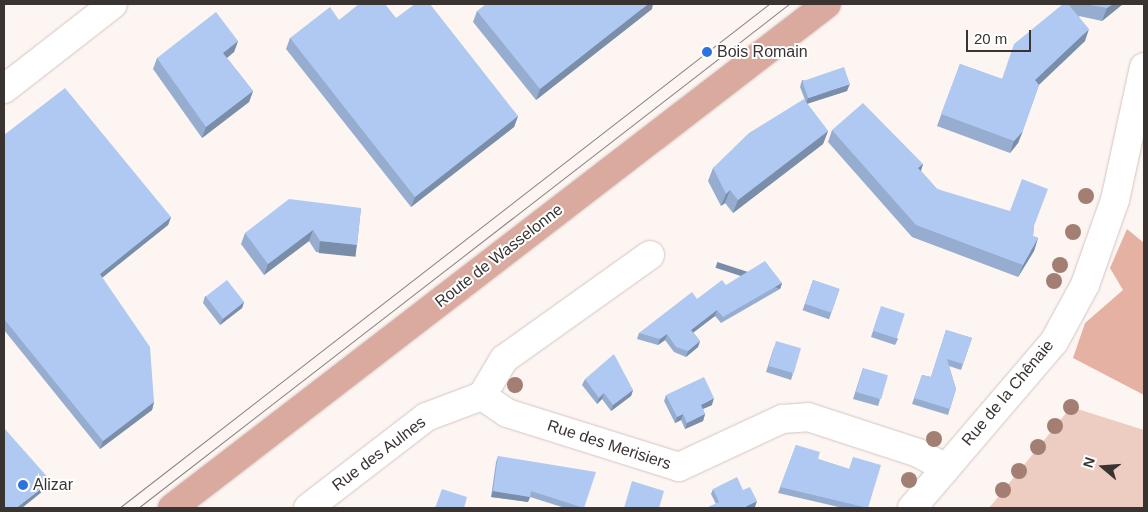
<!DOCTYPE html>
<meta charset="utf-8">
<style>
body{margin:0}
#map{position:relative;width:1148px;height:512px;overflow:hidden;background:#fdf5f2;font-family:Helvetica,sans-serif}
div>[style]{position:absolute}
.green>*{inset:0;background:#edccc2}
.forest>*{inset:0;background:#e5b1a2}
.roads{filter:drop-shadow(0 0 1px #d3c5c1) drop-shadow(0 0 1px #d3c5c1)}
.minor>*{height:28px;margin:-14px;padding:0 14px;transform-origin:14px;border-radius:14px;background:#fff}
.major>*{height:28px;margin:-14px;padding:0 14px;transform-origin:14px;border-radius:14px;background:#d9aa9d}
.tram>*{height:1px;margin:-0.5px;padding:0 0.5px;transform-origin:0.5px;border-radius:0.5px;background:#898381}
.trees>*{width:16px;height:16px;margin:-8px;border-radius:50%;background:#a37e72}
.wall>*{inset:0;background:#96add0;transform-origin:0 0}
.shaded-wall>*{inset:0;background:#7a8da9;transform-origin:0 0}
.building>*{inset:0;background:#afc9f2;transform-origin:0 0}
.dots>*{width:14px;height:14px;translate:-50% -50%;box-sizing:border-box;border:2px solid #fff;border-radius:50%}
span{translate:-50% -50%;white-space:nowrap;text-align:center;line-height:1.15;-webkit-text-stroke:4px #fff;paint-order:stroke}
.poi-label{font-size:16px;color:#393432}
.left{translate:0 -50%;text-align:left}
.street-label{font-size:16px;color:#393432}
.frame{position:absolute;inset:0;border:5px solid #393432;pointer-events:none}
.north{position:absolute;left:1078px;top:442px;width:50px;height:50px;-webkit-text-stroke:4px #fff;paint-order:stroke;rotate:288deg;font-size:14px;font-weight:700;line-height:20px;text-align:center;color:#393432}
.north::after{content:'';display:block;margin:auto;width:18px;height:22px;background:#393432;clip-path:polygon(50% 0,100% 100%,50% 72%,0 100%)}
.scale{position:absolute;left:966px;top:30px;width:65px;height:22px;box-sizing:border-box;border:2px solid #393432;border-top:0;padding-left:6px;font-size:15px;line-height:18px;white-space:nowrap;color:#393432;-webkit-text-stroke:4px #fff;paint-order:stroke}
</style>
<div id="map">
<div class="green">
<i style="clip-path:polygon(1071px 407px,1144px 430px,1144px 508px,989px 508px)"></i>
</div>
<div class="forest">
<i style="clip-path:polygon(1127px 229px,1144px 243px,1144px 395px,1073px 358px,1085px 323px,1123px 290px,1110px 268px)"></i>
</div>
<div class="roads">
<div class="minor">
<i style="left:4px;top:89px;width:138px;rotate:-37.9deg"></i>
<i style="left:650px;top:255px;width:179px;rotate:144.5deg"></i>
<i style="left:504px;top:359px;width:43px;rotate:120.7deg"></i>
<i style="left:482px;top:396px;width:30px;rotate:34deg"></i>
<i style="left:507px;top:413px;width:180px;rotate:17.4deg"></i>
<i style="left:679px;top:467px;width:114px;rotate:-25deg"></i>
<i style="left:782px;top:419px;width:26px;rotate:-4deg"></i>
<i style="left:808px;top:417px;width:116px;rotate:18.1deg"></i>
<i style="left:918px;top:453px;width:32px;rotate:28deg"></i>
<i style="left:308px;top:508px;width:149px;rotate:-37.6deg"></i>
<i style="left:426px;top:417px;width:60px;rotate:-20.6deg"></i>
<i style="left:912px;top:508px;width:218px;rotate:-49.5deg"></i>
<i style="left:1054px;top:342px;width:65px;rotate:-61.5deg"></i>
<i style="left:1085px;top:285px;width:90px;rotate:-70.6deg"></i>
<i style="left:1115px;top:200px;width:136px;rotate:-77.7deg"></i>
</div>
<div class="major">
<i style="left:172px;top:508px;width:826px;rotate:-37.58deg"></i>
</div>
</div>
<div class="tram">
<i style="left:119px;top:508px;width:823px;rotate:-37.79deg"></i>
<i style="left:138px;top:508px;width:823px;rotate:-37.75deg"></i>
</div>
<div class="trees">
<i style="left:1086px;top:196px"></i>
<i style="left:1073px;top:232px"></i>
<i style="left:1060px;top:265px"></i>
<i style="left:1054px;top:281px"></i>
<i style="left:515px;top:385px"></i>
<i style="left:1071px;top:407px"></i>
<i style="left:1055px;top:426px"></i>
<i style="left:934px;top:439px"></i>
<i style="left:1038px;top:447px"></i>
<i style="left:1019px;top:471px"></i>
<i style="left:909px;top:480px"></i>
<i style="left:1003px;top:490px"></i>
</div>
<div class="wall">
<i style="clip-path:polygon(1063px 4px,1123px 4px,1102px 21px,1079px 16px,1085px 41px,1039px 85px,1018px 143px,1010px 153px,937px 126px,960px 64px,1002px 79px)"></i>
<i style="clip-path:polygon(652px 9px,536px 100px,473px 22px,477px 11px)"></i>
<i style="clip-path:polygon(396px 18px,518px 116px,514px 127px,411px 207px,286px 49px,290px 38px,339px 20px)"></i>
<i style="clip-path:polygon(238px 41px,234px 52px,227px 58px,253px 91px,249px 102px,202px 138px,153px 69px,157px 58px)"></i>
<i style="clip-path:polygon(802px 80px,847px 91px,807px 104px,828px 131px,823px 144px,733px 213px,725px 203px,721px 206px,708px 181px,713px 168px,805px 100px,800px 87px)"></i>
<i style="clip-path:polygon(832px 130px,923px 164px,921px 171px,937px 189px,1034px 226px,1033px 236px,1038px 238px,1034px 251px,1018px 277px,912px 237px,828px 142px)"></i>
<i style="clip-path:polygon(4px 135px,171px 217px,168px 225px,102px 277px,154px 402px,152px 410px,100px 449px,4px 330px)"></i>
<i style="clip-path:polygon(361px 208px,357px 245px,353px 256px,316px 252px,309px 241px,264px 275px,241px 244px,245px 233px)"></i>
<i style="left:813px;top:280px;width:28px;height:32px;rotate:19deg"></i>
<i style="clip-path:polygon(782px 283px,780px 289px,721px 323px,715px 316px,693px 332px,700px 341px,698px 347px,686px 357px,674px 352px,665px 340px,658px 345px,637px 339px,639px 333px,697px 299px,726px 285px)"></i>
<i style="clip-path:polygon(205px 296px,244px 302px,242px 308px,220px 325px,203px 303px)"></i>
<i style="clip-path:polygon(879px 313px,898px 339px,895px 345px,871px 337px)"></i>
<i style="clip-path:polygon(946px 330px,972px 338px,961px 370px,949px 366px,956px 389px,948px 415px,912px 404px,922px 375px,931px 377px)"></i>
<i style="clip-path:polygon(774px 347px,793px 374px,791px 380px,766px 372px)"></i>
<i style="clip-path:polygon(863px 368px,880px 400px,878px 406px,853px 399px)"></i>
<i style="clip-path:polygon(585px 379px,633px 390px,631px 396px,611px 411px,602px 399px,597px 404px,582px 385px)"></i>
<i style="clip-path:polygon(666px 395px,712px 405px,703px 409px,705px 414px,703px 421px,685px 429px,681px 420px,675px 423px,664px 401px)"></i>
<i style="clip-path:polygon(796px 445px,818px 459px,849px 469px,868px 508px,843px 508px,778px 493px)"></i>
<i style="clip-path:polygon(498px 456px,584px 508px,565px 508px,530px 497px,528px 502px,491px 497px,496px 462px)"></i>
<i style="clip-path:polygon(713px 489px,743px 490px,755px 507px,716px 504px,711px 494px)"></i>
</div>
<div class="shaded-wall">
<i style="clip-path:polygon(648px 4px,653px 4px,652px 9px,536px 100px,540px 89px)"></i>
<i style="clip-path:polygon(1113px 4px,1123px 4px,1102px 21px,1107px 8px)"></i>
<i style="clip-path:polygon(1089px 29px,1085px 41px,1031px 92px,1035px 80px)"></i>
<i style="clip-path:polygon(238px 41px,234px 52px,219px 64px,223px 53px)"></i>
<i style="clip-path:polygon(850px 84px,847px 91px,806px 104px,808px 98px)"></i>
<i style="clip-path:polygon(253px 91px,249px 102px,202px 138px,206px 127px)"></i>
<i style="clip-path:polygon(518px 116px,514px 127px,411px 207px,415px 197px)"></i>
<i style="clip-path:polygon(828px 131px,823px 144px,733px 213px,738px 200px)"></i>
<i style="clip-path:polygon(1023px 131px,1018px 143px,1010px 153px,1014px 141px)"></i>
<i style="clip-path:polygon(923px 164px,919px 176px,918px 168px)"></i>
<i style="clip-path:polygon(730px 190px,725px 203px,721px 206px,726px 194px)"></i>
<i style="clip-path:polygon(171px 217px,168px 225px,97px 282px,100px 274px)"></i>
<i style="clip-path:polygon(313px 230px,309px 241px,264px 275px,268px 264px)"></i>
<i style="clip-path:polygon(1038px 238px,1034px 251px,1018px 277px,1023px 265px)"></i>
<i style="left:320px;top:241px;width:37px;height:12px;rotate:6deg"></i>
<i style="left:782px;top:283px;width:6px;height:68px;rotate:108deg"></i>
<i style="clip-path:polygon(244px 302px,242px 308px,220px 325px,223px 319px)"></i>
<i style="clip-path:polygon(717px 310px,715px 316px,689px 336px,691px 330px)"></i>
<i style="clip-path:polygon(667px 334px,665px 340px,658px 345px,660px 339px)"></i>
<i style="clip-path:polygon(700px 341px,698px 347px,686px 357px,688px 351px)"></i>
<i style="clip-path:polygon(633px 390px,631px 396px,611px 411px,613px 405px)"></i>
<i style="clip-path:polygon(604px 393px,602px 399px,597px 404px,599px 398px)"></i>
<i style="clip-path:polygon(714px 398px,712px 405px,698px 411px,701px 405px)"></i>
<i style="clip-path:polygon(154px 402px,152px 410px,100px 449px,103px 441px)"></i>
<i style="clip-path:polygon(683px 414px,681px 420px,675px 423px,677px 417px)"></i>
<i style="clip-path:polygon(705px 414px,703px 421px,685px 429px,687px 423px)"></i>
<i style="clip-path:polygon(51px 481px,48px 487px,22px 508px,16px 508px)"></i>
<i style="clip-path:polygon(493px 491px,530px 497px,528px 502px,491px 497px)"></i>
<i style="clip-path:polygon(757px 501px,755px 507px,752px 508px,743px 508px)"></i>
</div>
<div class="building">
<i style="clip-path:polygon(359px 4px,385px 4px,396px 18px,415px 4px,430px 4px,518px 116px,415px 197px,290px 38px,330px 7px,339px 20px)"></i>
<i style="clip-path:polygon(486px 4px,648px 4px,540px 89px,477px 11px)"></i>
<i style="clip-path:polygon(1063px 4px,1068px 4px,1089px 29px,1035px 80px,1039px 85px,1023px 131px,1014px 141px,941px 114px,960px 64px,1002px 79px,1014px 44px)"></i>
<i style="clip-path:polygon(1084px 4px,1113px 4px,1107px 8px)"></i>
<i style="clip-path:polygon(216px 12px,238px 41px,223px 53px,253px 91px,206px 127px,157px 58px)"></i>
<i style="left:844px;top:67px;width:18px;height:44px;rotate:71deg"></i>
<i style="clip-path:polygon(65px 88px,171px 217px,100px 274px,150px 347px,154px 402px,103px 441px,4px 319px,4px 135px)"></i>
<i style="clip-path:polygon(804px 99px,828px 131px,738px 200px,730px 190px,726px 194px,713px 168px,749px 133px)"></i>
<i style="clip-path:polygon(863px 103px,923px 164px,918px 168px,937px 189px,1010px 211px,1022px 179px,1048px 189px,1034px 226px,1033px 236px,1038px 238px,1023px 265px,916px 225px,832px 130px)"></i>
<i style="clip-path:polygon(289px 199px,361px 208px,357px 245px,320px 241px,313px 230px,268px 264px,245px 233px)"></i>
<i style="clip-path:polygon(765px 261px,782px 283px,723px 317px,717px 310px,691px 330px,700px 341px,688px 351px,676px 347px,667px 334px,660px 339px,639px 333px,692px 292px,697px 299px,722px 280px,726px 285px)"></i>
<i style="left:227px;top:280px;width:28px;height:27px;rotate:52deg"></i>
<i style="left:813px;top:280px;width:28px;height:25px;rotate:19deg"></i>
<i style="left:881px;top:306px;width:25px;height:26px;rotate:18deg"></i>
<i style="clip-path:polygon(946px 330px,972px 338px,963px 364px,947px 359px,956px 389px,950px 409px,914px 398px,922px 375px,931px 377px)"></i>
<i style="left:776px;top:341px;width:26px;height:26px;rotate:16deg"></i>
<i style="clip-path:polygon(614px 354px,633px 390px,613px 405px,604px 393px,599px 398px,585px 379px)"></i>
<i style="left:863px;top:368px;width:26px;height:25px;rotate:16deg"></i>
<i style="clip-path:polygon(704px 377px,714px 398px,701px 405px,705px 414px,687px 423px,683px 414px,677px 417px,666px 395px)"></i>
<i style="clip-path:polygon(4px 428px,51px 481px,16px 508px,4px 508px)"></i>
<i style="clip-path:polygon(796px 445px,820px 452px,818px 459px,849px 469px,853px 457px,881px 465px,868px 508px,780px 487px)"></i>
<i style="clip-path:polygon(498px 456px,596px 472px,584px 508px,531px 491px,530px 497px,493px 491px)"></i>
<i style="clip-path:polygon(737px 477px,743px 490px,750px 487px,757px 501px,743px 508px,706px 508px,719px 502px,713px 489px)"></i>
<i style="clip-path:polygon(632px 481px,664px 491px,659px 508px,624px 508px)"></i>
<i style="clip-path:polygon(442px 489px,467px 497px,464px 508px,435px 508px)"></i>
</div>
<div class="dots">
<i style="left:707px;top:52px;background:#2c73df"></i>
<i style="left:23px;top:485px;background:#2c73df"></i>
</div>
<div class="poi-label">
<span class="left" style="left:717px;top:52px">Bois Romain</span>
<span class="left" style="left:33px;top:485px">Alizar</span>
</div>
<div class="street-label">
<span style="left:499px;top:256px;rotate:-38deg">Route de Wasselonne</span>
<span style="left:1008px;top:393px;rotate:-50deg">Rue de la Chênaie</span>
<span style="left:609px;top:445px;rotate:18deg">Rue des Merisiers</span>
<span style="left:379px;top:454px;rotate:-37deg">Rue des Aulnes</span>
</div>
<div class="frame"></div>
<div class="north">N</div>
<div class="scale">20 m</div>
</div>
